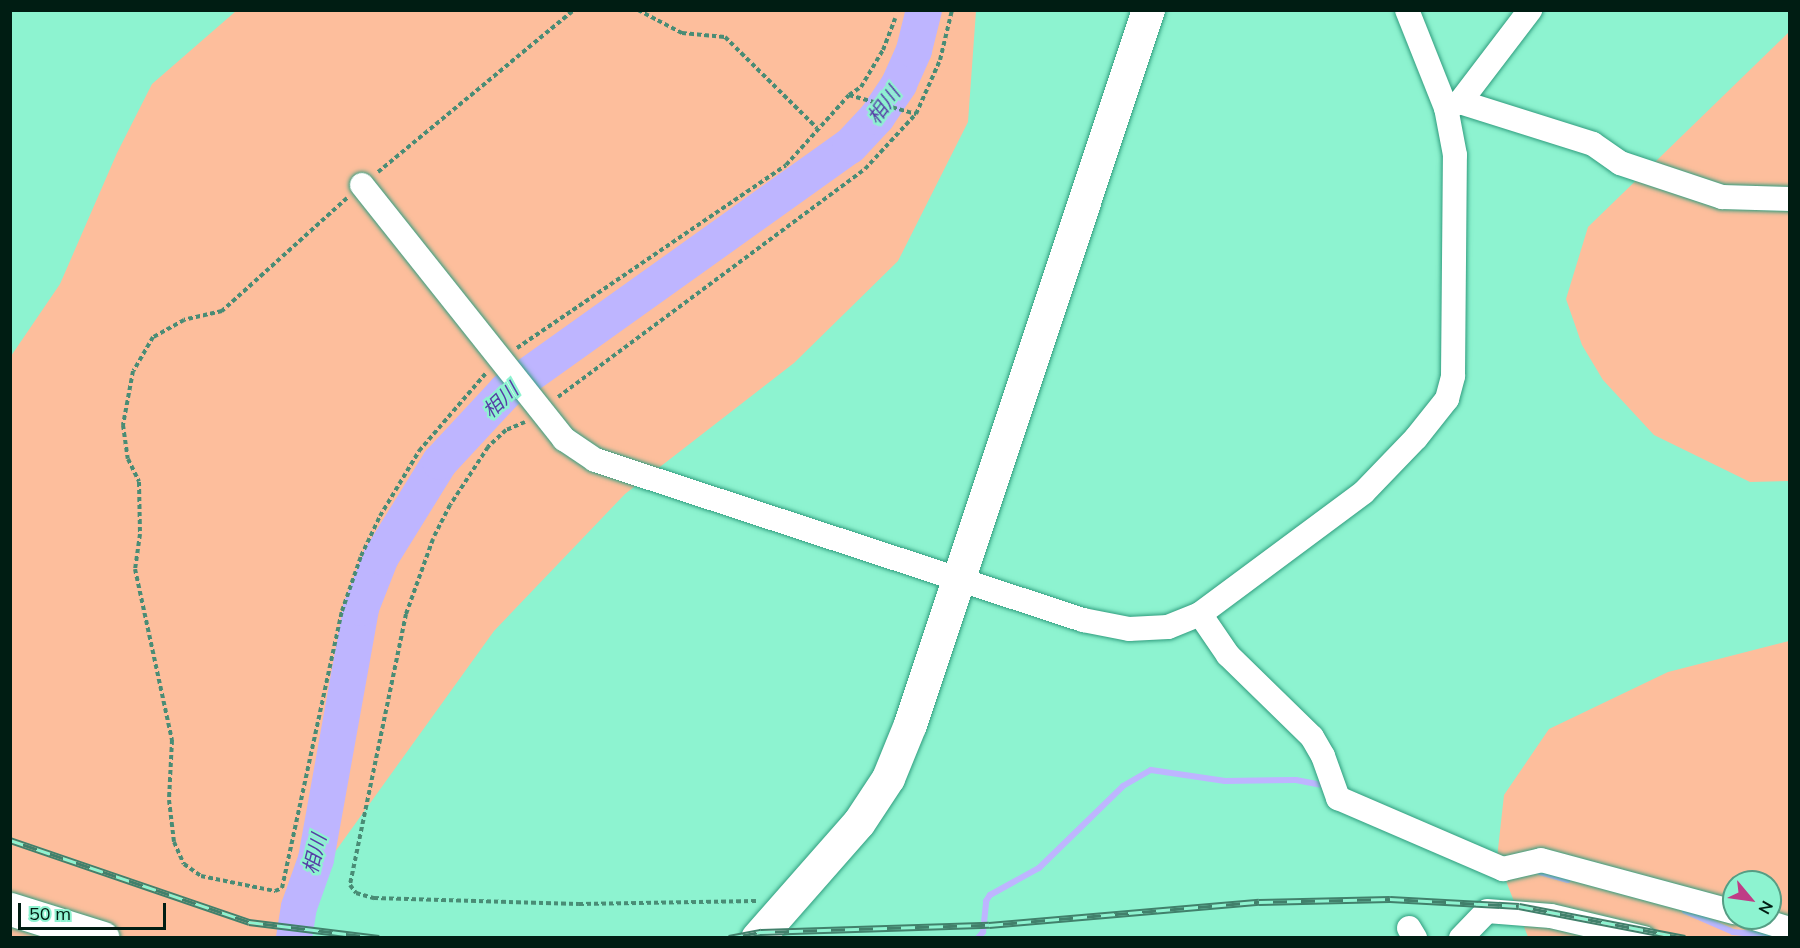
<!DOCTYPE html>
<meta charset="utf-8">
<style>
body{margin:0}
#map{position:relative;width:1800px;height:948px;overflow:hidden;background:#8df3d0;font-family:Mulish,"Noto Sans JP",sans-serif}
div>[style]{position:absolute}
.green>*{inset:0;background:#fdbe9c}
.stream>*{height:6px;margin:-3px;padding:0 3px;transform-origin:3px;border-radius:3px;background:#beb5ff}
.river>*{height:36px;margin:-18px;padding:0 18px;transform-origin:18px;border-radius:18px;background:#beb5ff}
.path>*{height:4px;margin-top:-2px;transform-origin:0;background:repeating-linear-gradient(90deg,#498c75 0 4.5px,transparent 0 7.5px)}
.roads{filter:drop-shadow(0 0 2px #309d7e) drop-shadow(0 0 2px #309d7e)}
.street>*{height:24px;margin:-12px;padding:0 12px;transform-origin:12px;border-radius:12px;background:#fff}
.secondary>*{height:33px;margin:-16.5px;padding:0 16.5px;transform-origin:16.5px;border-radius:16.5px;background:#fff}
.rail>*{height:7px;margin-top:-3.5px;transform-origin:0;background:repeating-linear-gradient(90deg,#8df3d0 0 14px,#41806b 0 28px);box-sizing:border-box;border-block:2px solid #41806b}
span{translate:-50% -50%;white-space:nowrap;text-align:center;line-height:1.15;-webkit-text-stroke:4.5px #8df3d0;paint-order:stroke}
.water-label{font-size:20px;color:#573ea6;font-style:italic}
.frame{position:absolute;inset:0;border:12px solid #001d13;pointer-events:none}
.north{position:absolute;left:1722px;top:870px;width:60px;height:60px;box-sizing:border-box;background:#8df3d0;border:2px solid #559d84;border-radius:50%;rotate:119deg;font-size:16px;font-weight:700;line-height:24px;text-align:center;color:#001d13}
.north::after{content:'';display:block;margin:auto;width:21px;height:27px;background:#bf3d86;clip-path:polygon(50% 0,100% 100%,50% 72%,0 100%)}
.scale{position:absolute;left:18px;top:903px;width:148px;height:27px;box-sizing:border-box;border:3px solid #001d13;border-top:0;padding-left:8px;font-size:18px;line-height:21px;white-space:nowrap;color:#001d13;-webkit-text-stroke:4px #8df3d0;paint-order:stroke}
</style>
<div id="map">
<div class="green">
<i style="clip-path:polygon(236px 11px,976px 11px,968px 122px,898px 261px,794px 363px,625px 494px,494px 631px,309px 888px,293px 937px,11px 938px,11px 356px,60px 284px,117px 153px,152px 84px)"></i>
<i style="clip-path:polygon(1789px 32px,1789px 481px,1750px 482px,1654px 435px,1603px 380px,1582px 345px,1566px 299px,1588px 227px)"></i>
<i style="clip-path:polygon(evenodd,1789px 641px,1789px 937px,1528px 937px,1497px 858px,1504px 795px,1549px 729px,1668px 672px,1789px 641px,1734px 882px,1770px 882px,1770px 918px,1734px 918px,1734px 882px)"></i>
</div>
<div class="stream">
<i style="left:1540px;top:872px;width:29px;rotate:16deg"></i>
<i style="left:1685px;top:911px;width:52px;rotate:23.6deg"></i>
<i style="left:1733px;top:932px;width:36px;rotate:5deg"></i>
<i style="left:978px;top:938px;width:8px;rotate:-50deg"></i>
<i style="left:983px;top:932px;width:31px;rotate:-84deg"></i>
<i style="left:986px;top:901px;width:7px;rotate:-56deg"></i>
<i style="left:990px;top:895px;width:56px;rotate:-28.9deg"></i>
<i style="left:1039px;top:868px;width:117px;rotate:-44.3deg"></i>
<i style="left:1123px;top:786px;width:32px;rotate:-30deg"></i>
<i style="left:1151px;top:770px;width:75px;rotate:8.5deg"></i>
<i style="left:1225px;top:781px;width:71px;rotate:-0.8deg"></i>
<i style="left:1296px;top:780px;width:33px;rotate:11deg"></i>
</div>
<div class="river">
<i style="left:294px;top:938px;width:31px;rotate:-81deg"></i>
<i style="left:299px;top:907px;width:51px;rotate:-70.5deg"></i>
<i style="left:316px;top:859px;width:255px;rotate:-79.8deg"></i>
<i style="left:361px;top:608px;width:55px;rotate:-68.6deg"></i>
<i style="left:381px;top:557px;width:112px;rotate:-58.2deg"></i>
<i style="left:440px;top:462px;width:97px;rotate:-47.1deg"></i>
<i style="left:506px;top:391px;width:422px;rotate:-35.5deg"></i>
<i style="left:850px;top:146px;width:40px;rotate:-47deg"></i>
<i style="left:877px;top:117px;width:40px;rotate:-56deg"></i>
<i style="left:899px;top:84px;width:37px;rotate:-66deg"></i>
<i style="left:914px;top:50px;width:41px;rotate:-76deg"></i>
</div>
<div class="path">
<i style="left:638px;top:10px;width:50px;rotate:27.6deg"></i>
<i style="left:682px;top:33px;width:43px;rotate:5.3deg"></i>
<i style="left:725px;top:37px;width:129px;rotate:44.7deg"></i>
<i style="left:849px;top:95px;width:70px;rotate:15.8deg"></i>
<i style="left:378px;top:172px;width:254px;rotate:-39.6deg"></i>
<i style="left:347px;top:198px;width:169px;rotate:137.9deg"></i>
<i style="left:222px;top:311px;width:39px;rotate:167deg"></i>
<i style="left:184px;top:320px;width:35px;rotate:151deg"></i>
<i style="left:153px;top:337px;width:39px;rotate:120deg"></i>
<i style="left:133px;top:371px;width:55px;rotate:100.5deg"></i>
<i style="left:123px;top:425px;width:34px;rotate:82deg"></i>
<i style="left:128px;top:459px;width:25px;rotate:64deg"></i>
<i style="left:139px;top:482px;width:52px;rotate:88.9deg"></i>
<i style="left:140px;top:534px;width:35px;rotate:98deg"></i>
<i style="left:135px;top:569px;width:175px;rotate:77.8deg"></i>
<i style="left:172px;top:740px;width:60px;rotate:92.9deg"></i>
<i style="left:169px;top:800px;width:42px;rotate:83.2deg"></i>
<i style="left:174px;top:842px;width:24px;rotate:66deg"></i>
<i style="left:184px;top:864px;width:21px;rotate:35deg"></i>
<i style="left:201px;top:876px;width:76px;rotate:11.5deg"></i>
<i style="left:275px;top:891px;width:8px;rotate:-23deg"></i>
<i style="left:282px;top:888px;width:283px;rotate:-77.8deg"></i>
<i style="left:342px;top:611px;width:58px;rotate:-70.9deg"></i>
<i style="left:361px;top:556px;width:44px;rotate:-64.6deg"></i>
<i style="left:380px;top:516px;width:76px;rotate:-59deg"></i>
<i style="left:419px;top:451px;width:103px;rotate:-49.3deg"></i>
<i style="left:517px;top:348px;width:325px;rotate:-34.2deg"></i>
<i style="left:786px;top:165px;width:94px;rotate:-48deg"></i>
<i style="left:849px;top:95px;width:14px;rotate:-34deg"></i>
<i style="left:861px;top:87px;width:43px;rotate:-59.3deg"></i>
<i style="left:883px;top:50px;width:34px;rotate:-69deg"></i>
<i style="left:558px;top:397px;width:382px;rotate:-36.6deg"></i>
<i style="left:865px;top:169px;width:75px;rotate:-47.2deg"></i>
<i style="left:916px;top:114px;width:59px;rotate:-66deg"></i>
<i style="left:940px;top:60px;width:51px;rotate:-76.5deg"></i>
<i style="left:525px;top:422px;width:21px;rotate:157deg"></i>
<i style="left:506px;top:430px;width:25px;rotate:137deg"></i>
<i style="left:488px;top:447px;width:69px;rotate:123.2deg"></i>
<i style="left:450px;top:505px;width:38px;rotate:117deg"></i>
<i style="left:433px;top:539px;width:80px;rotate:109.8deg"></i>
<i style="left:406px;top:614px;width:277px;rotate:101.7deg"></i>
<i style="left:350px;top:885px;width:10px;rotate:53deg"></i>
<i style="left:356px;top:893px;width:19px;rotate:16deg"></i>
<i style="left:374px;top:898px;width:205px;rotate:1.7deg"></i>
<i style="left:579px;top:904px;width:177px;rotate:-1deg"></i>
</div>
<div class="roads">
<div class="street">
<i style="left:1460px;top:102px;width:116px;rotate:-52.7deg"></i>
<i style="left:1446px;top:108px;width:15px;rotate:-23deg"></i>
<i style="left:1460px;top:102px;width:139px;rotate:17.5deg"></i>
<i style="left:1593px;top:144px;width:33px;rotate:35deg"></i>
<i style="left:1620px;top:163px;width:108px;rotate:18.4deg"></i>
<i style="left:1722px;top:197px;width:68px;rotate:1.7deg"></i>
<i style="left:362px;top:185px;width:325px;rotate:51.5deg"></i>
<i style="left:564px;top:439px;width:37px;rotate:34deg"></i>
<i style="left:595px;top:460px;width:514px;rotate:18.15deg"></i>
<i style="left:1083px;top:620px;width:47px;rotate:11.1deg"></i>
<i style="left:1129px;top:629px;width:39px;rotate:-3deg"></i>
<i style="left:1168px;top:627px;width:35px;rotate:-22deg"></i>
<i style="left:1200px;top:614px;width:204px;rotate:-36.6deg"></i>
<i style="left:1364px;top:492px;width:75px;rotate:-46.1deg"></i>
<i style="left:1416px;top:438px;width:50px;rotate:-51.5deg"></i>
<i style="left:1447px;top:399px;width:24px;rotate:-75deg"></i>
<i style="left:1453px;top:376px;width:221px;rotate:-89.5deg"></i>
<i style="left:1455px;top:155px;width:48px;rotate:-100.8deg"></i>
<i style="left:1446px;top:108px;width:105px;rotate:-111.7deg"></i>
<i style="left:1200px;top:614px;width:50px;rotate:55.7deg"></i>
<i style="left:1228px;top:655px;width:117px;rotate:44.3deg"></i>
<i style="left:1312px;top:737px;width:22px;rotate:60deg"></i>
<i style="left:1323px;top:756px;width:45px;rotate:70.3deg"></i>
<i style="left:1338px;top:798px;width:180px;rotate:23.3deg"></i>
<i style="left:1503px;top:869px;width:39px;rotate:-13deg"></i>
<i style="left:1541px;top:860px;width:200px;rotate:15.1deg"></i>
<i style="left:1754px;top:918px;width:38px;rotate:17deg"></i>
<i style="left:1409px;top:928px;width:12px;rotate:59deg"></i>
<i style="left:1461px;top:938px;width:37px;rotate:-46deg"></i>
<i style="left:1487px;top:911px;width:64px;rotate:4.5deg"></i>
<i style="left:1551px;top:916px;width:96px;rotate:13.3deg"></i>
</div>
<div class="secondary">
<i style="left:10px;top:909px;width:97px;rotate:17.3deg"></i>
<i style="left:757px;top:938px;width:154px;rotate:-48.7deg"></i>
<i style="left:859px;top:822px;width:53px;rotate:-56.6deg"></i>
<i style="left:888px;top:778px;width:58px;rotate:-67.8deg"></i>
<i style="left:910px;top:724px;width:753px;rotate:-71.57deg"></i>
</div>
</div>
<div class="rail">
<i style="left:10px;top:840px;width:253px;rotate:18.9deg"></i>
<i style="left:249px;top:922px;width:131px;rotate:7deg"></i>
<i style="left:729px;top:938px;width:33px;rotate:-11deg"></i>
<i style="left:761px;top:932px;width:228px;rotate:-1.8deg"></i>
<i style="left:989px;top:925px;width:271px;rotate:-4.9deg"></i>
<i style="left:1259px;top:902px;width:131px;rotate:-1.3deg"></i>
<i style="left:1390px;top:899px;width:129px;rotate:3.1deg"></i>
<i style="left:1519px;top:906px;width:169px;rotate:10.9deg"></i>
</div>
<div class="water-label">
<span style="left:883px;top:105px;rotate:-54deg">相川</span>
<span style="left:500px;top:400px;rotate:-43deg">相川</span>
<span style="left:314px;top:854px;rotate:-76deg">相川</span>
</div>
<div class="frame"></div>
<div class="north">N</div>
<div class="scale">50 m</div>
</div>
